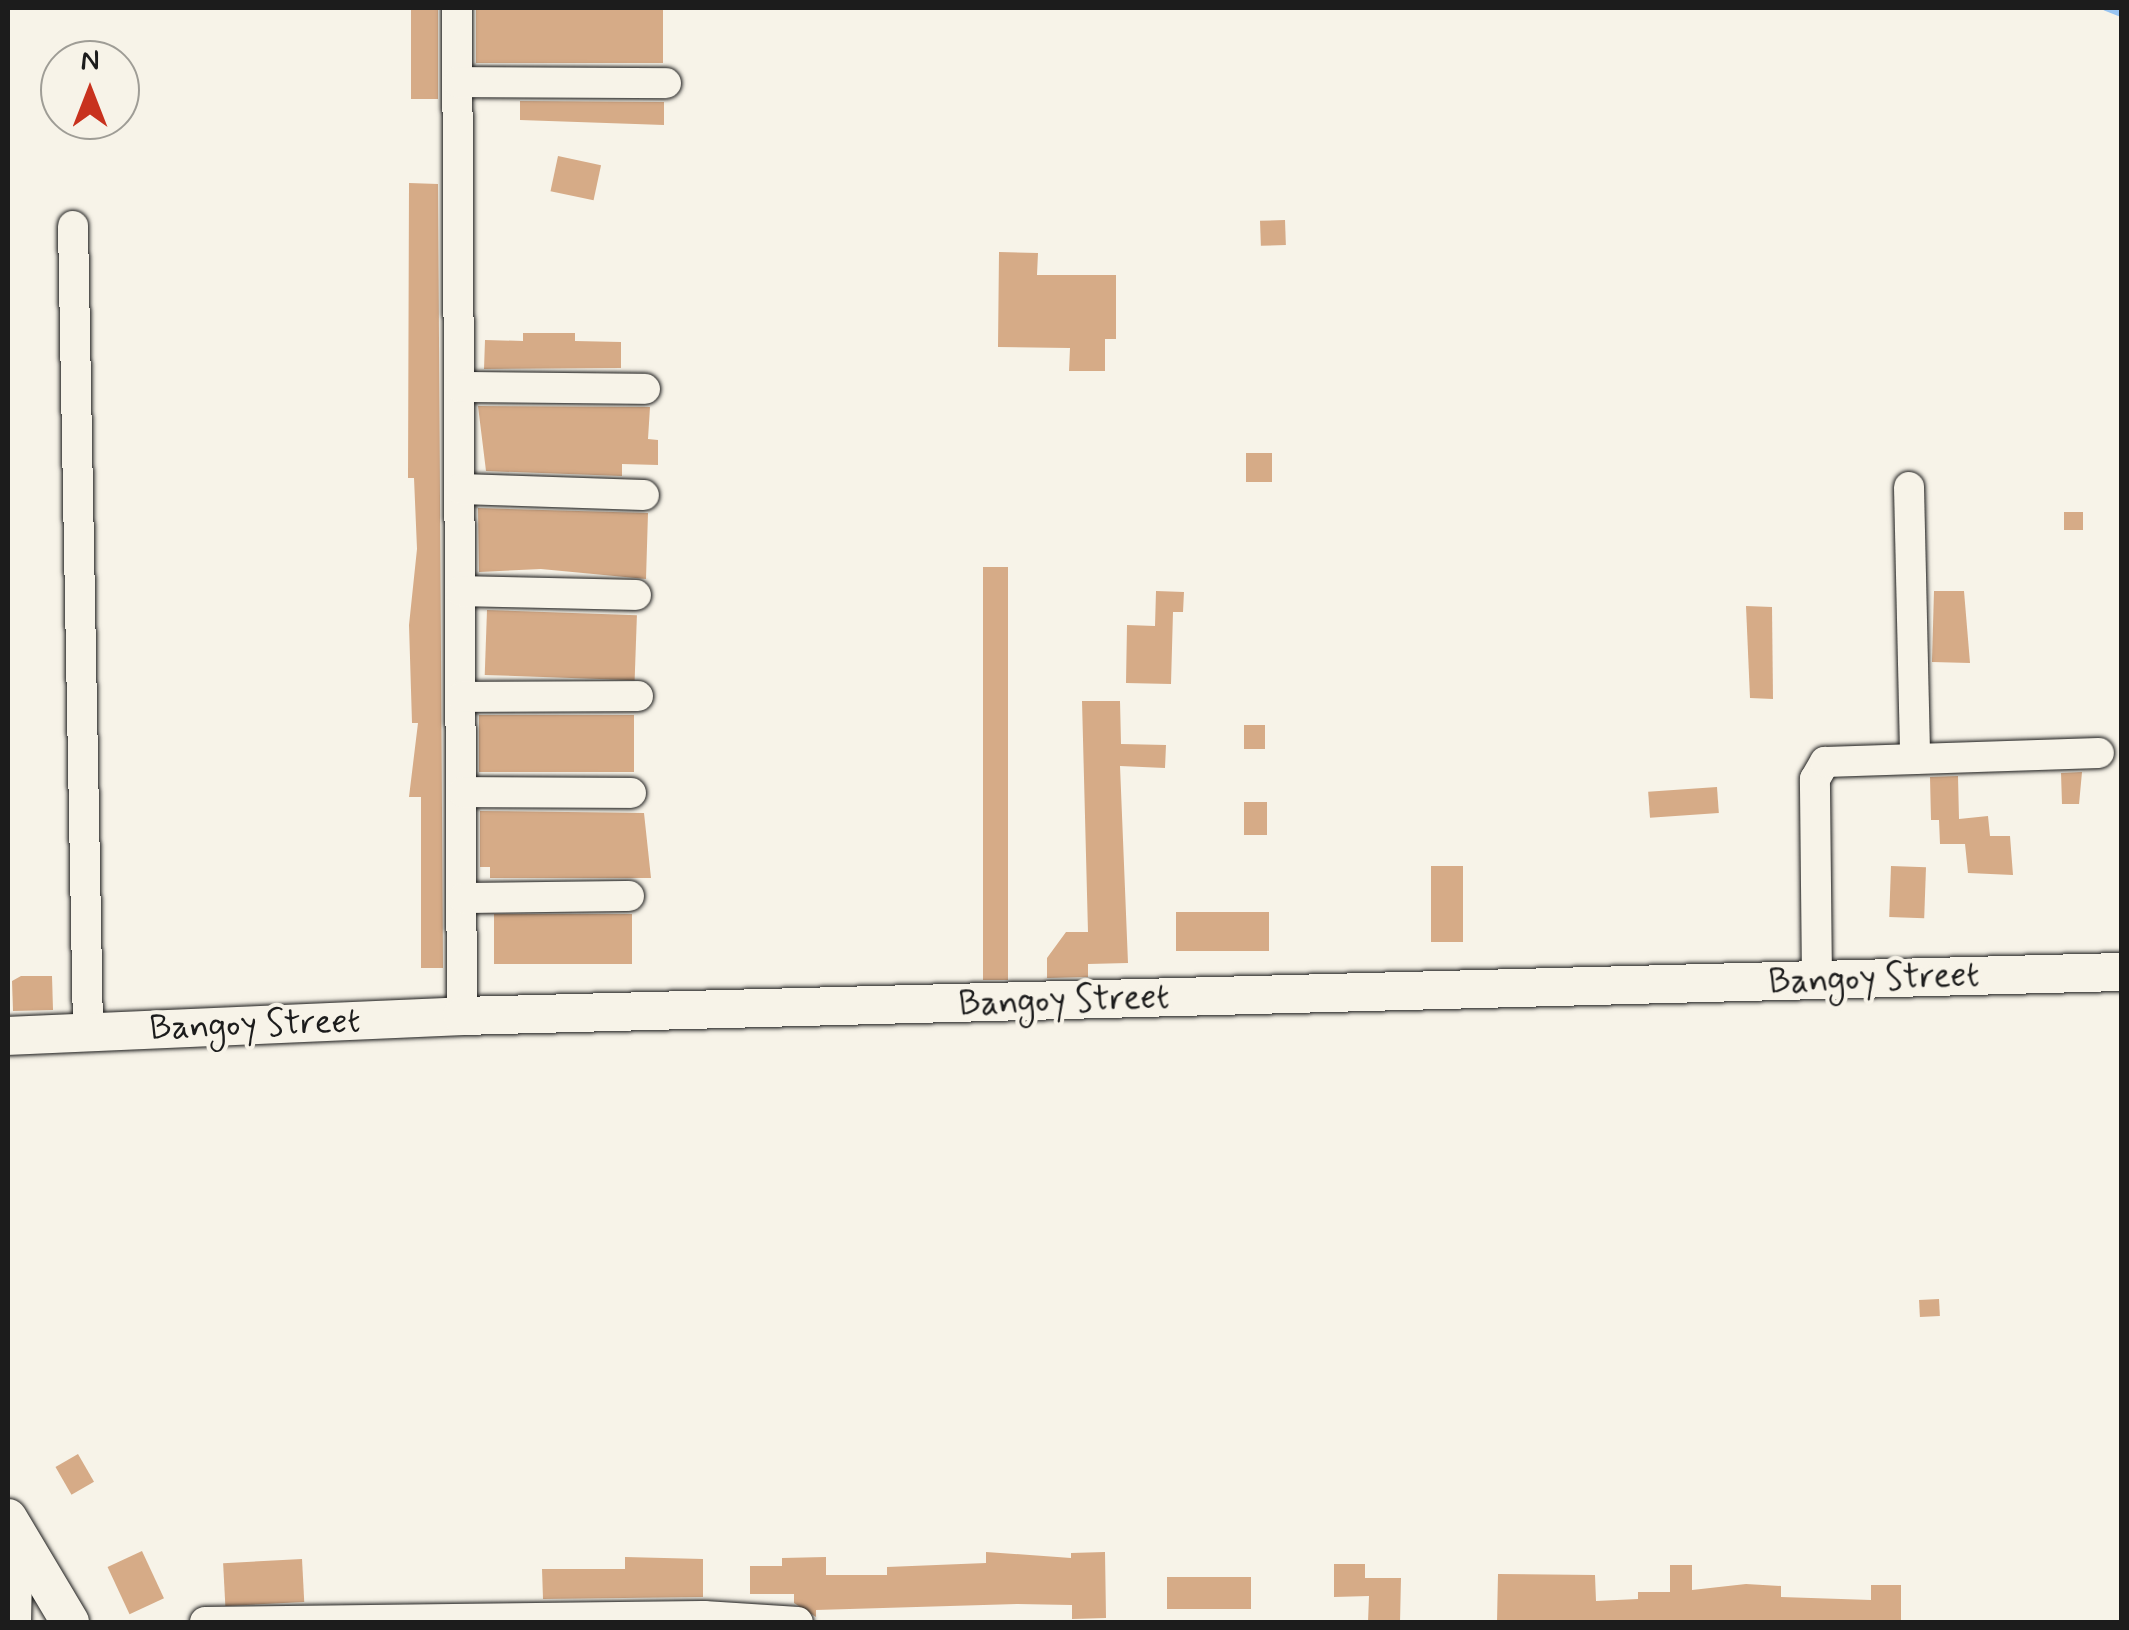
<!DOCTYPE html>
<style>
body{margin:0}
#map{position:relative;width:2129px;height:1630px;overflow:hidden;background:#f7f3e8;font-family:Mynerve,sans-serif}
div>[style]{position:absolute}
.stream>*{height:6px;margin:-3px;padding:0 3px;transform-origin:3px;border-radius:3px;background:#98c4f1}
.building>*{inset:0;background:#d6ab87;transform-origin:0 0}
.roads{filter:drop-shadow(0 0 2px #1c1c1c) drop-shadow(0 0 2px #1c1c1c)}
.minor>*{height:30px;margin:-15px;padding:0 15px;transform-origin:15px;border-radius:15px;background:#f7f3e8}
.major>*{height:38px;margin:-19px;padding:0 19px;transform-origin:19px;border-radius:19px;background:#f7f3e8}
span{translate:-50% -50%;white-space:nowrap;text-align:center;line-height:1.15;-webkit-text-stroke:8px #f7f3e8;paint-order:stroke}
.street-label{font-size:35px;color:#1c1c1c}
.frame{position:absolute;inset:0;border:10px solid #1c1c1c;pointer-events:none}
.north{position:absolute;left:40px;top:40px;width:100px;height:100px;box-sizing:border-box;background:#f7f3e8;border:2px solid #9f9d96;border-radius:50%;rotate:0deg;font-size:28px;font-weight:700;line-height:40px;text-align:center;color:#1c1c1c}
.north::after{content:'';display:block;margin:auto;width:35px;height:45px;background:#c8321e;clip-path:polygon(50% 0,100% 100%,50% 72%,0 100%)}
</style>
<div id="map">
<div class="stream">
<i style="left:2106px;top:8px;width:17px;rotate:21deg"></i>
</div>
<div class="building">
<i style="left:411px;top:8px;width:27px;height:91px"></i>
<i style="left:476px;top:8px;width:187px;height:55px"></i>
<i style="clip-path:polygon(520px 101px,664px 102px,664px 125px,520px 120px)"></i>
<i style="left:558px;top:156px;width:44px;height:36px;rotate:12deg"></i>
<i style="clip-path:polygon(409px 183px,438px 184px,443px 968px,421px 968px,421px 797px,409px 797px,418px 723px,412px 723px,409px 625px,417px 549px,414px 478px,408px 478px)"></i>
<i style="left:1285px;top:220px;width:25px;height:25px;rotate:88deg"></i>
<i style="clip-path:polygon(999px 252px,1038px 253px,1037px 275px,1116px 275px,1116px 339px,1105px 339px,1105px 371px,1069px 371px,1070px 348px,998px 347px)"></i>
<i style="clip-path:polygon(523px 333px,575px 333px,575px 341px,621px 342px,621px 368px,484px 369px,485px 340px,523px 341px)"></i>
<i style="clip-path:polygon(478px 406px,650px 407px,648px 439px,658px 440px,658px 465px,622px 464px,622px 476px,486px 471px)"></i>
<i style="left:1246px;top:453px;width:26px;height:29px"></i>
<i style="clip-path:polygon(478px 508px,648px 513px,646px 579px,541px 569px,479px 572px)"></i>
<i style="left:2064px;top:512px;width:19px;height:18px"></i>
<i style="left:983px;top:567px;width:25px;height:413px"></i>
<i style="clip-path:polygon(1156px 591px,1184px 592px,1183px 612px,1173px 612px,1171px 684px,1126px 683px,1127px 625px,1155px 626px)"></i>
<i style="clip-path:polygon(1934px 591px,1964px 591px,1970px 663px,1932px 662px)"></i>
<i style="clip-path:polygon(1746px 606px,1772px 607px,1773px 699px,1750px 698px)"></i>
<i style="left:487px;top:610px;width:150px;height:65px;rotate:2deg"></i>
<i style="clip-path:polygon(1082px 701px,1120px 701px,1121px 744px,1166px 745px,1165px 768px,1120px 766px,1128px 963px,1088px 964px,1088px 977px,1047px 978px,1047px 958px,1066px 932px,1088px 932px)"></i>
<i style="left:634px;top:715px;width:57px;height:155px;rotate:90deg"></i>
<i style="left:1244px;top:725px;width:21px;height:24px"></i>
<i style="clip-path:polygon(2082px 772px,2079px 804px,2062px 804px,2061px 773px)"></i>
<i style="clip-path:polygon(1958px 776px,1959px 819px,1988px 816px,1990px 836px,2010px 836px,2013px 875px,1968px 873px,1965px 844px,1940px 844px,1939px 820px,1931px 820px,1930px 777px)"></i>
<i style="left:1717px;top:787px;width:26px;height:69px;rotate:86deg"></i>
<i style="left:1244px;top:802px;width:23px;height:33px"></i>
<i style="clip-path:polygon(480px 811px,644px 813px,651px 878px,490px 878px,490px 867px,480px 867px)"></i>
<i style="left:1431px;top:866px;width:32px;height:76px"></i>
<i style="left:1891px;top:866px;width:35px;height:51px;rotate:2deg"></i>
<i style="left:1176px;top:912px;width:93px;height:39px"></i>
<i style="left:632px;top:914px;width:50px;height:138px;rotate:90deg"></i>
<i style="clip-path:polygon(21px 976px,52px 976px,53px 1010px,13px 1011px,12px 981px)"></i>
<i style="left:1939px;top:1299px;width:17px;height:20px;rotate:87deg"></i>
<i style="left:78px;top:1454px;width:32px;height:26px;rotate:60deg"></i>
<i style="left:142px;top:1551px;width:52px;height:38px;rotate:65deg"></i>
<i style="clip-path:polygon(986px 1552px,1071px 1558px,1071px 1553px,1105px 1552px,1106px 1618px,1072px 1619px,1072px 1605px,1017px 1604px,816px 1610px,816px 1617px,794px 1603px,794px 1594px,750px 1594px,750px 1566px,782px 1566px,782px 1558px,826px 1557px,826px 1575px,887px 1575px,887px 1567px,986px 1563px)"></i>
<i style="clip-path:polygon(625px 1557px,703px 1559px,703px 1597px,543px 1599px,542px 1569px,625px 1569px)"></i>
<i style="left:302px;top:1559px;width:43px;height:79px;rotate:87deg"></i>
<i style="clip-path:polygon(1334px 1564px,1365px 1564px,1365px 1578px,1401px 1578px,1400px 1622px,1368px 1622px,1369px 1596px,1334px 1597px)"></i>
<i style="clip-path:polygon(1670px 1565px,1692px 1565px,1692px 1590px,1746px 1584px,1781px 1586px,1781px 1597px,1871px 1600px,1871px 1585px,1901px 1585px,1901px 1622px,1497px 1622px,1498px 1574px,1595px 1575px,1596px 1601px,1638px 1599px,1638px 1592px,1670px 1592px)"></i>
<i style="left:1167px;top:1577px;width:84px;height:32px"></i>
</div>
<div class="roads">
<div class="minor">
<i style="left:457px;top:8px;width:1008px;rotate:89.72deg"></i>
<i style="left:458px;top:82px;width:208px;rotate:0.3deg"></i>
<i style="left:73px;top:226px;width:806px;rotate:88.93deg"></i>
<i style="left:460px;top:387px;width:185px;rotate:0.6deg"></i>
<i style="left:1909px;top:487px;width:272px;rotate:88.7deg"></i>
<i style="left:461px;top:489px;width:183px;rotate:1.9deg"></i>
<i style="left:461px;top:591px;width:175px;rotate:1.3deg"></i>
<i style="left:462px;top:697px;width:176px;rotate:-0.3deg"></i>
<i style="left:463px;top:792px;width:168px;rotate:0.3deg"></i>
<i style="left:463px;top:898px;width:166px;rotate:-0.7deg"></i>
<i style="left:1817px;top:980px;width:201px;rotate:-90.6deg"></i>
<i style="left:1815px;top:779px;width:20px;rotate:-60deg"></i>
<i style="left:1825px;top:762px;width:274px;rotate:-1.9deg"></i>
<i style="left:205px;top:1622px;width:499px;rotate:-0.7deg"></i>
<i style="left:704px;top:1616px;width:94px;rotate:3.7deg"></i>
</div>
<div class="major">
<i style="left:8px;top:1036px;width:454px;rotate:-2.5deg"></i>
<i style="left:462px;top:1016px;width:1661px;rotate:-1.52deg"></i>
<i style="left:8px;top:1518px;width:121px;rotate:59.2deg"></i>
<i style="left:12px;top:1622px;width:93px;rotate:-88.8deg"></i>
</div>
</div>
<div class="street-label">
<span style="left:1874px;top:979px;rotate:-2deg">Bangoy Street</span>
<span style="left:1064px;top:1001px;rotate:-2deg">Bangoy Street</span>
<span style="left:255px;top:1025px;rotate:-2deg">Bangoy Street</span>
</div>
<div class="frame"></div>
<div class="north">N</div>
</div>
